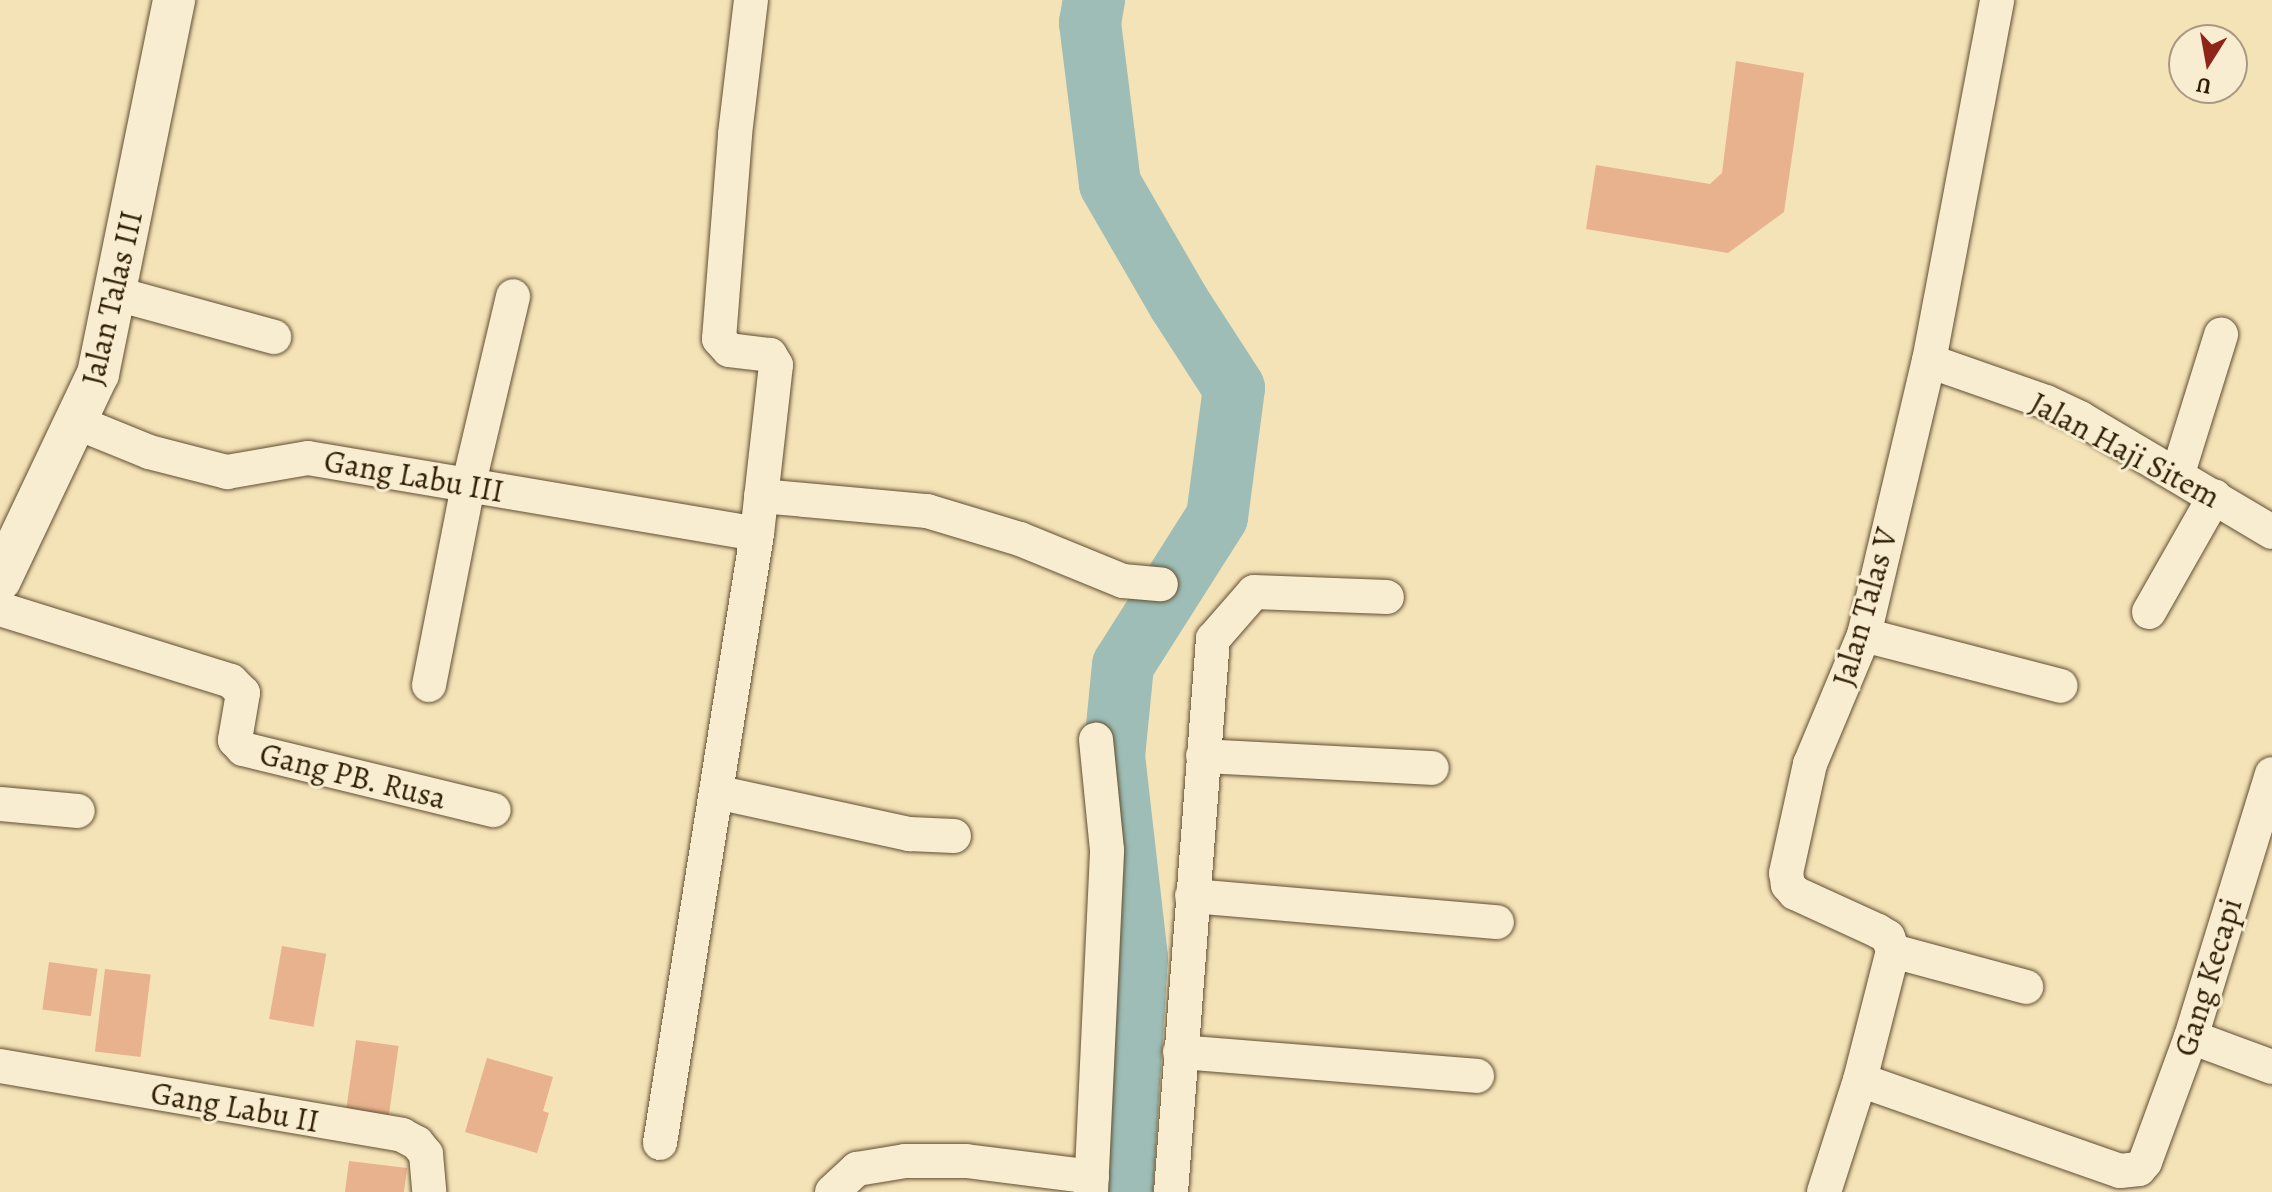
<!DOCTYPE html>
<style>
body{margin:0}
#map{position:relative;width:2272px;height:1192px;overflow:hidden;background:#f5e3b8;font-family:Alegreya,serif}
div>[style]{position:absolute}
.river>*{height:62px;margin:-31px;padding:0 31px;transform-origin:31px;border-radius:31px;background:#9dbdb6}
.building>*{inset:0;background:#e9b28e;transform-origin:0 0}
.roads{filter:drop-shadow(0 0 2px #604f31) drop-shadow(0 0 2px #604f31)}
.minor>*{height:34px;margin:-17px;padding:0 17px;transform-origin:17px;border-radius:17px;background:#f8edd1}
.tertiary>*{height:42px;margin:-21px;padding:0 21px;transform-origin:21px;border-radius:21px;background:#f8edd1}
span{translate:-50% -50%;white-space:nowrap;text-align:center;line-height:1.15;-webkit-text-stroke:6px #f8edd1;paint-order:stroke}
.street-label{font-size:32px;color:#2f1e04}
.north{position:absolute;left:2168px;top:24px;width:80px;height:80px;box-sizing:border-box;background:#f8edd1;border:2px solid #a89a7f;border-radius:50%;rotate:191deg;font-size:22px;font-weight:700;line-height:32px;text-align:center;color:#2f1e04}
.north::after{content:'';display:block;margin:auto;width:28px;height:36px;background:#8f2418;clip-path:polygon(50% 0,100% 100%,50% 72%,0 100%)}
</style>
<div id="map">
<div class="river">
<i style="left:1094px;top:0;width:23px;rotate:100deg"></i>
<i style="left:1090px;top:23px;width:162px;rotate:82.9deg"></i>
<i style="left:1110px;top:184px;width:138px;rotate:59.9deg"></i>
<i style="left:1179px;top:303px;width:101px;rotate:57.1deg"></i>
<i style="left:1234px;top:388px;width:130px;rotate:97.5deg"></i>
<i style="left:1217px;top:517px;width:175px;rotate:122.4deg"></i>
<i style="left:1123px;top:665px;width:91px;rotate:95.6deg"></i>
<i style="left:1114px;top:756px;width:203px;rotate:83.5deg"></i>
<i style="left:1137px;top:958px;width:234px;rotate:93.7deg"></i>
</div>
<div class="building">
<i style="clip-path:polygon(1736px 61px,1804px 73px,1784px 212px,1728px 253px,1586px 229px,1596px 165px,1710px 184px,1722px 173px)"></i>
<i style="left:282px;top:946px;width:45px;height:74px;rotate:10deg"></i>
<i style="left:49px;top:962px;width:49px;height:48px;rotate:8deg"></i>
<i style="left:105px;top:969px;width:46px;height:83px;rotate:7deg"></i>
<i style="left:356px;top:1040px;width:43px;height:83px;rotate:8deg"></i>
<i style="clip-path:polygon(487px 1058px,553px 1077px,543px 1111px,549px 1113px,537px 1153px,465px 1132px)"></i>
<i style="clip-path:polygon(349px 1161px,407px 1168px,404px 1192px,345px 1192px)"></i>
</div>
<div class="roads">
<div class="minor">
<i style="left:117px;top:294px;width:163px;rotate:15.3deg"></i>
<i style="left:1929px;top:361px;width:124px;rotate:19.3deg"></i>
<i style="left:2046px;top:402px;width:38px;rotate:25deg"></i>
<i style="left:2080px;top:418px;width:223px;rotate:30.7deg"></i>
<i style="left:78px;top:423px;width:77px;rotate:22.2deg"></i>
<i style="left:149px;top:452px;width:81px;rotate:14.4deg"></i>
<i style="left:227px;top:472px;width:82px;rotate:-9.8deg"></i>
<i style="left:308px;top:458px;width:455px;rotate:9.6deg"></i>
<i style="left:2178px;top:473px;width:145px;rotate:-72.7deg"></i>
<i style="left:761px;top:496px;width:167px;rotate:5.2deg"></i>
<i style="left:927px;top:511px;width:97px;rotate:16.8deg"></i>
<i style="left:1020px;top:539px;width:111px;rotate:22.2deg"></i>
<i style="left:1123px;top:581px;width:38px;rotate:5deg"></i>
<i style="left:0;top:609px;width:242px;rotate:17.3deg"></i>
<i style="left:231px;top:681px;width:17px;rotate:45deg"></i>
<i style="left:243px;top:693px;width:48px;rotate:99.7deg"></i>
<i style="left:235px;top:740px;width:12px;rotate:48deg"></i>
<i style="left:243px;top:749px;width:258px;rotate:13.7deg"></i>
<i style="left:2149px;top:612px;width:133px;rotate:-60.4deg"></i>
<i style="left:1864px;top:635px;width:203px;rotate:14.5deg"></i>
<i style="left:429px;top:685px;width:202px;rotate:-78.9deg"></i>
<i style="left:468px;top:487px;width:196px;rotate:-76.7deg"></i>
<i style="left:1203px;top:756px;width:229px;rotate:3deg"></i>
<i style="left:716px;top:792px;width:198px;rotate:12.3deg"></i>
<i style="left:909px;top:834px;width:45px;rotate:2.5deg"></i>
<i style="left:0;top:804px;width:78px;rotate:5.1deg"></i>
<i style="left:1192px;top:896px;width:306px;rotate:4.9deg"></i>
<i style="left:1893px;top:951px;width:138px;rotate:15.1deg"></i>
<i style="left:2191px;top:1037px;width:86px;rotate:20.3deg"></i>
<i style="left:1180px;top:1052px;width:298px;rotate:4.6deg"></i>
<i style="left:0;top:1066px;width:408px;rotate:9.7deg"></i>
<i style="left:402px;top:1135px;width:17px;rotate:28deg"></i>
<i style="left:417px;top:1143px;width:14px;rotate:51deg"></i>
<i style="left:426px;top:1154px;width:38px;rotate:85deg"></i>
<i style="left:1860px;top:1080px;width:275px;rotate:19.3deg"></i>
<i style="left:2120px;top:1171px;width:19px;rotate:-6deg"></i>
<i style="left:2139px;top:1169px;width:9px;rotate:-49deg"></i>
<i style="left:2145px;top:1162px;width:133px;rotate:-69.8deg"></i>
<i style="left:2191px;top:1037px;width:275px;rotate:-72.9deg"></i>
<i style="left:660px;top:1143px;width:617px;rotate:-80.95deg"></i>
<i style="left:757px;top:534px;width:170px;rotate:-83.6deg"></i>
<i style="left:776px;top:365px;width:12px;rotate:-121deg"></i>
<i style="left:770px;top:355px;width:41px;rotate:-173deg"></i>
<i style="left:729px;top:350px;width:15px;rotate:-132deg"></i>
<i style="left:719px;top:339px;width:206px;rotate:-85.5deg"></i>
<i style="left:735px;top:134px;width:135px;rotate:-83.2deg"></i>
<i style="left:832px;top:1192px;width:34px;rotate:-43deg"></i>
<i style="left:857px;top:1169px;width:49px;rotate:-9.5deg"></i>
<i style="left:905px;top:1161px;width:61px"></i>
<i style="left:966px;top:1161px;width:127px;rotate:7.2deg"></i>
<i style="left:1091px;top:1192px;width:342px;rotate:-87.3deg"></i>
<i style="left:1107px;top:850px;width:111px;rotate:-95.7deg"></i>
<i style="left:1171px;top:1192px;width:555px;rotate:-85.66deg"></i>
<i style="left:1213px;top:639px;width:62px;rotate:-48.9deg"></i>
<i style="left:1254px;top:592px;width:133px;rotate:2.2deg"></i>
<i style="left:1824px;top:1192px;width:118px;rotate:-72.2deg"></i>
<i style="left:1860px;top:1080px;width:133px;rotate:-75.7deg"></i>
<i style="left:1893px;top:951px;width:15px;rotate:-110deg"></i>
<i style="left:1888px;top:937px;width:12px;rotate:-149deg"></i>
<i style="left:1878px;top:931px;width:91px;rotate:-155.4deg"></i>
<i style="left:1795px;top:893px;width:11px;rotate:-131deg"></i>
<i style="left:1788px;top:885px;width:12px;rotate:-99deg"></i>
<i style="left:1786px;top:873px;width:112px;rotate:-77.6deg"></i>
<i style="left:1810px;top:764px;width:140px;rotate:-67.3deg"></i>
<i style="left:1864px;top:635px;width:282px;rotate:-76.7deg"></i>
<i style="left:1929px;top:361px;width:367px;rotate:-79.3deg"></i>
</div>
<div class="tertiary">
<i style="left:0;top:580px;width:228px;rotate:-64.6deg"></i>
<i style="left:98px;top:374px;width:382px;rotate:-78.5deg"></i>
</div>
</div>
<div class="street-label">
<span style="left:112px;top:298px;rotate:-77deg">Jalan Talas III</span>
<span style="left:2125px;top:450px;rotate:28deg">Jalan Haji Sitem</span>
<span style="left:414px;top:476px;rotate:10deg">Gang Labu III</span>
<span style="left:1865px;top:607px;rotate:-74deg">Jalan Talas V</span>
<span style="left:353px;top:776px;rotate:14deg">Gang PB. Rusa</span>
<span style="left:2208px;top:977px;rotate:-73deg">Gang Kecapi</span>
<span style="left:235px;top:1107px;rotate:10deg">Gang Labu II</span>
</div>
<div class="north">U</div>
</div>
